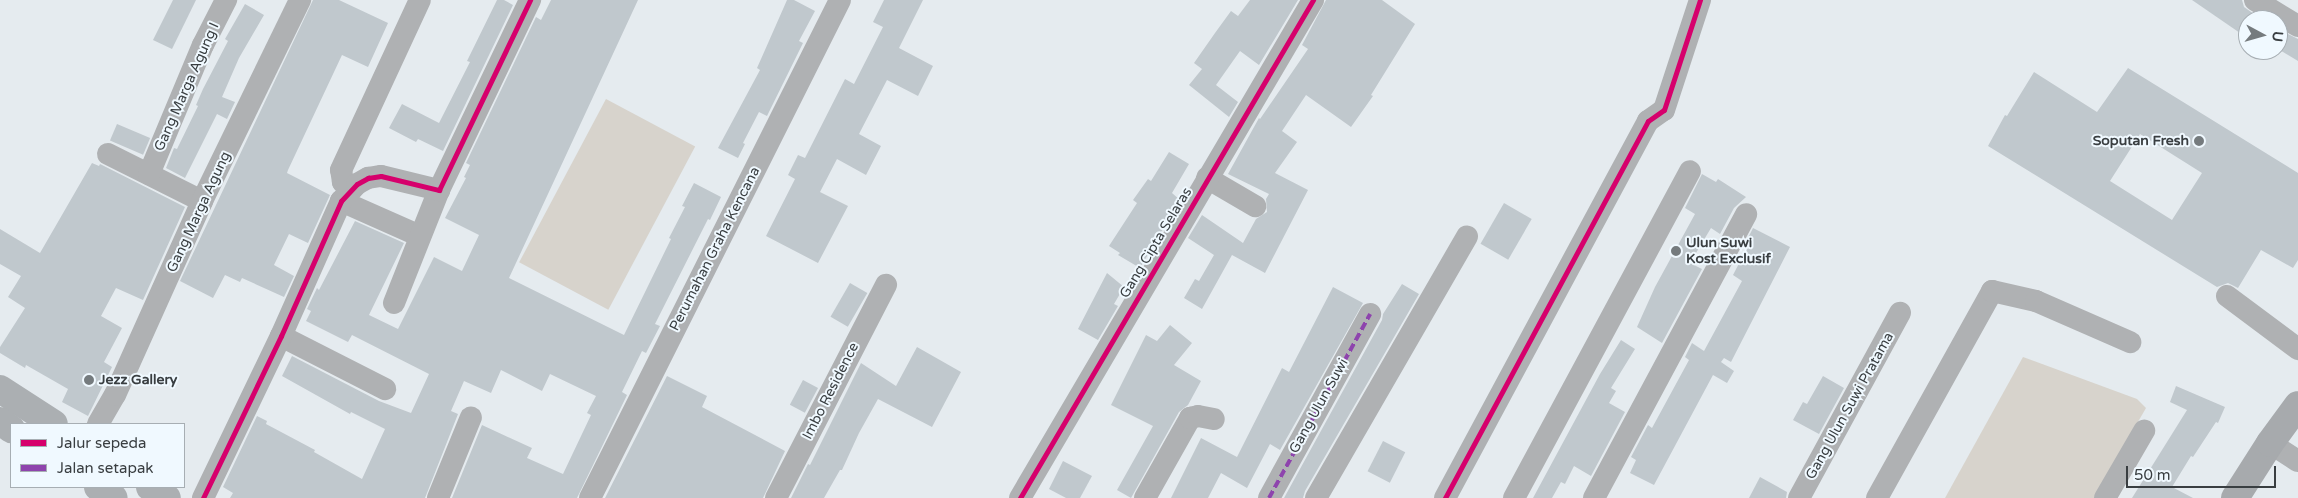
<!DOCTYPE html>
<style>
body{margin:0}
#map{position:relative;width:2298px;height:498px;overflow:hidden;background:#e5ebef;font-family:"Varela Round",sans-serif}
div>[style]{position:absolute}
.green>*{inset:0;background:#d7d3cc;transform-origin:0 0}
.building>*{inset:0;background:#c0c8cd;transform-origin:0 0}
.minor>*{height:22px;margin:-11px;padding:0 11px;transform-origin:11px;border-radius:11px;background:#afb1b3}
.major>*{height:28px;margin:-14px;padding:0 14px;transform-origin:14px;border-radius:14px;background:#a7aaad}
.highway>*{height:28px;margin:-14px;padding:0 14px;transform-origin:14px;border-radius:14px;background:#abafb2}
.quiet>*{height:4px;margin-top:-2px;transform-origin:0;background:repeating-linear-gradient(90deg,#8e44ad 0 8px,transparent 0 12px)}
.cycleway>*{height:5px;margin:-2.5px;padding:0 2.5px;transform-origin:2.5px;border-radius:2.5px;background:#d6006c}
.dots>*{width:14px;height:14px;translate:-50% -50%;box-sizing:border-box;border:2px solid #f0f9ff;border-radius:50%}
span{translate:-50% -50%;white-space:nowrap;text-align:center;line-height:1.15;-webkit-text-stroke:4px #f0f9ff;paint-order:stroke}
.street-label{font-size:14px;color:#393e41}
.poi-label{font-size:14px;color:#393e41;font-weight:700}
.right{translate:-100% -50%;text-align:right}
.left{translate:0 -50%;text-align:left}
.legend{position:absolute;left:10px;top:423px;width:175px;height:65px;box-sizing:border-box;background:#f0f9ff;border:1px solid #a7aeb3;margin:0;padding:6px 9px;list-style:none;font-size:15px;color:#393e41}
.legend li{display:flex;align-items:center;gap:10px;height:25px}
.legend b{width:25px;border:1px solid #a7aeb3}
.north{position:absolute;left:2238px;top:10px;width:50px;height:50px;box-sizing:border-box;background:#f0f9ff;border:1px solid #a7aeb3;border-radius:50%;rotate:96deg;font-size:14px;font-weight:700;line-height:20px;text-align:center;color:#393e41}
.north::after{content:'';display:block;margin:auto;width:18px;height:22px;background:#757b7e;clip-path:polygon(50% 0,100% 100%,50% 72%,0 100%)}
.scale{position:absolute;left:2126px;top:466px;width:150px;height:22px;box-sizing:border-box;border:2px solid #393e41;border-top:0;padding-left:6px;font-size:15px;line-height:18px;white-space:nowrap;color:#393e41;-webkit-text-stroke:4px #f0f9ff;paint-order:stroke}
</style>
<div id="map">
<div class="green">
<i style="left:606px;top:99px;width:101px;height:185px;rotate:28deg"></i>
<i style="clip-path:polygon(2023px 357px,2137px 399px,2146px 408px,2094px 498px,1945px 498px)"></i>
</div>
<div class="building">
<i style="clip-path:polygon(173px 0,196px 0,172px 49px,153px 40px)"></i>
<i style="clip-path:polygon(313px 0,339px 0,388px 23px,368px 67px,342px 55px,288px 170px,287px 173px,330px 195px,308px 243px,289px 234px,274px 265px,294px 276px,284px 297px,242px 278px,240px 282px,225px 275px,213px 298px,180px 281px)"></i>
<i style="clip-path:polygon(497px 0,504px 0,513px 5px,443px 151px,418px 139px,416px 142px,389px 128px,402px 104px,439px 123px,470px 62px,467px 61px)"></i>
<i style="clip-path:polygon(551px 0,638px 0,509px 278px,624px 335px,671px 239px,669px 238px,685px 207px,682px 206px,694px 183px,721px 197px,710px 220px,708px 219px,655px 324px,660px 326px,646px 353px,642px 351px,622px 392px,627px 395px,577px 498px,452px 498px,482px 425px,532px 448px,527px 458px,563px 474px,591px 415px,587px 413px,596px 396px,550px 374px,542px 391px,501px 370px,491px 393px,464px 381px,451px 411px,458px 414px,425px 498px,230px 498px,233px 493px,223px 487px,257px 416px,267px 421px,266px 424px,315px 450px,314px 452px,362px 479px,385px 429px,351px 412px,350px 414px,282px 376px,292px 356px,379px 401px,411px 413px,429px 374px,352px 335px,348px 342px,306px 321px,311px 311px,307px 309px,317px 288px,319px 290px,355px 221px,404px 243px,369px 315px,398px 329px,434px 257px,462px 271px,479px 235px,445px 218px,466px 178px,464px 177px,470px 165px,466px 163px,536px 17px,541px 20px)"></i>
<i style="clip-path:polygon(787px 0,794px 0,815px 11px,799px 41px,803px 43px,767px 116px,759px 112px,743px 143px,745px 144px,738px 158px,718px 148px,760px 70px,757px 68px)"></i>
<i style="clip-path:polygon(884px 0,923px 0,899px 48px,933px 66px,918px 96px,887px 80px,859px 134px,881px 146px,866px 175px,837px 159px,820px 192px,848px 206px,818px 263px,766px 236px,795px 179px,788px 175px,798px 155px,805px 158px,845px 79px,854px 84px,883px 27px,873px 22px)"></i>
<i style="clip-path:polygon(1250px 0,1298px 0,1259px 65px,1240px 51px,1216px 85px,1238px 102px,1229px 117px,1189px 85px,1202px 69px,1194px 63px,1215px 33px,1231px 11px,1238px 16px)"></i>
<i style="clip-path:polygon(1326px 0,1382px 0,1415px 24px,1371px 95px,1373px 96px,1351px 127px,1306px 95px,1282px 131px,1297px 142px,1275px 173px,1308px 190px,1265px 273px,1232px 255px,1202px 309px,1184px 298px,1195px 279px,1199px 281px,1214px 255px,1188px 238px,1202px 215px,1243px 243px,1256px 219px,1267px 212px,1266px 199px,1269px 194px,1228px 174px,1259px 118px,1260px 119px,1308px 49px,1302px 45px)"></i>
<i style="clip-path:polygon(2192px 0,2242px 0,2244px 7px,2254px 14px,2240px 33px)"></i>
<i style="clip-path:polygon(245px 4px,264px 15px,239px 58px,222px 97px,235px 102px,227px 119px,217px 114px,185px 178px,166px 168px,174px 148px,177px 149px,198px 106px,196px 105px,203px 89px,228px 41px,225px 39px)"></i>
<i style="clip-path:polygon(2278px 29px,2298px 39px,2298px 61px,2278px 49px)"></i>
<i style="clip-path:polygon(evenodd,2128px 68px,2298px 173px,2298px 260px,2293px 268px,2261px 250px,2238px 288px,2228px 283px,2217px 287px,1988px 146px,2005px 115px,2007px 116px,2034px 72px,2097px 112px,2128px 68px,2140px 134px,2202px 173px,2172px 220px,2110px 181px,2140px 134px)"></i>
<i style="left:117px;top:124px;width:36px;height:18px;rotate:23deg"></i>
<i style="clip-path:polygon(1169px 152px,1189px 164px,1172px 193px,1180px 200px,1140px 268px,1118px 255px,1120px 253px,1109px 246px,1137px 203px,1133px 200px,1148px 179px,1151px 181px)"></i>
<i style="clip-path:polygon(92px 163px,99px 166px,100px 164px,185px 207px,143px 300px,116px 288px,101px 316px,122px 328px,104px 362px,112px 367px,88px 416px,62px 402px,68px 389px,26px 365px,25px 368px,0 353px,0 347px,25px 308px,8px 297px,21px 276px,0 264px,0 229px,40px 253px)"></i>
<i style="clip-path:polygon(1702px 174px,1716px 182px,1718px 179px,1746px 197px,1734px 208px,1720px 234px,1711px 228px,1690px 263px,1702px 269px,1662px 343px,1637px 327px,1655px 287px,1695px 214px,1685px 208px)"></i>
<i style="left:1504px;top:203px;width:32px;height:47px;rotate:30deg"></i>
<i style="clip-path:polygon(1753px 228px,1790px 247px,1731px 362px,1724px 358px,1721px 362px,1734px 371px,1727px 383px,1713px 375px,1654px 485px,1630px 473px,1636px 460px,1631px 457px,1648px 425px,1652px 428px,1689px 360px,1685px 357px,1692px 343px,1704px 351px,1742px 281px,1733px 275px,1746px 250px,1743px 248px)"></i>
<i style="clip-path:polygon(1107px 273px,1124px 287px,1114px 304px,1118px 306px,1098px 340px,1078px 329px)"></i>
<i style="left:850px;top:283px;width:20px;height:39px;rotate:30deg"></i>
<i style="clip-path:polygon(1402px 284px,1419px 294px,1305px 491px,1303px 498px,1284px 498px,1382px 320px,1383px 314px)"></i>
<i style="clip-path:polygon(1333px 287px,1363px 303px,1280px 450px,1270px 444px,1247px 488px,1221px 473px,1208px 498px,1171px 498px,1201px 438px,1237px 457px,1282px 368px,1289px 372px)"></i>
<i style="clip-path:polygon(1170px 325px,1192px 343px,1174px 365px,1201px 381px,1188px 405px,1179px 412px,1131px 498px,1117px 490px,1153px 426px,1111px 405px,1146px 335px,1157px 341px)"></i>
<i style="clip-path:polygon(1621px 340px,1635px 349px,1611px 388px,1616px 391px,1609px 403px,1625px 412px,1591px 476px,1574px 466px,1565px 484px,1561px 482px,1552px 498px,1533px 498px,1600px 374px)"></i>
<i style="clip-path:polygon(917px 347px,961px 372px,932px 427px,878px 399px,859px 433px,842px 470px,840px 470px,824px 498px,791px 498px,808px 464px,810px 465px,861px 363px,896px 386px)"></i>
<i style="clip-path:polygon(667px 376px,707px 396px,702px 407px,785px 451px,763px 498px,605px 498px)"></i>
<i style="clip-path:polygon(1823px 376px,1844px 388px,1819px 434px,1793px 420px,1803px 402px,1807px 404px)"></i>
<i style="left:803px;top:380px;width:17px;height:28px;rotate:28deg"></i>
<i style="clip-path:polygon(2176px 386px,2225px 407px,2218px 423px,2216px 422px,2193px 457px,2191px 456px,2172px 487px,2193px 498px,2132px 498px,2187px 410px,2170px 402px)"></i>
<i style="left:1383px;top:441px;width:25px;height:34px;rotate:27deg"></i>
<i style="clip-path:polygon(1063px 461px,1092px 476px,1080px 498px,1066px 498px,1049px 489px)"></i>
<i style="clip-path:polygon(1760px 477px,1787px 492px,1786px 498px,1749px 498px)"></i>
</div>
<div class="minor">
<i style="left:2255px;top:0;width:50px;rotate:31.2deg"></i>
<i style="left:108px;top:154px;width:105px;rotate:26.6deg"></i>
<i style="left:149px;top:174px;width:140px;rotate:-67.3deg"></i>
<i style="left:203px;top:45px;width:51px;rotate:-62.9deg"></i>
<i style="left:1207px;top:178px;width:56px;rotate:30.3deg"></i>
<i style="left:352px;top:188px;width:11px;rotate:-146deg"></i>
<i style="left:343px;top:182px;width:12px;rotate:-99deg"></i>
<i style="left:341px;top:170px;width:187px;rotate:-65.1deg"></i>
<i style="left:341px;top:201px;width:86px;rotate:23.9deg"></i>
<i style="left:2227px;top:296px;width:89px;rotate:36.7deg"></i>
<i style="left:394px;top:303px;width:122px;rotate:-68.3deg"></i>
<i style="left:281px;top:336px;width:117px;rotate:27deg"></i>
<i style="left:98px;top:424px;width:34px;rotate:-60deg"></i>
<i style="left:115px;top:395px;width:213px;rotate:-65.8deg"></i>
<i style="left:202px;top:201px;width:224px;rotate:-64deg"></i>
<i style="left:2270px;top:443px;width:33px;rotate:33deg"></i>
<i style="left:203px;top:498px;width:180px;rotate:-64.3deg"></i>
<i style="left:281px;top:336px;width:148px;rotate:-66deg"></i>
<i style="left:341px;top:201px;width:23px;rotate:-47deg"></i>
<i style="left:357px;top:184px;width:13px;rotate:-29deg"></i>
<i style="left:368px;top:178px;width:13px;rotate:-9deg"></i>
<i style="left:381px;top:176px;width:60px;rotate:13.6deg"></i>
<i style="left:439px;top:190px;width:211px;rotate:-64.4deg"></i>
<i style="left:438px;top:498px;width:87px;rotate:-67.8deg"></i>
<i style="left:590px;top:498px;width:557px;rotate:-63.34deg"></i>
<i style="left:776px;top:498px;width:240px;rotate:-62.7deg"></i>
<i style="left:1020px;top:498px;width:578px;rotate:-59.53deg"></i>
<i style="left:1145px;top:498px;width:92px;rotate:-60.6deg"></i>
<i style="left:1190px;top:418px;width:8px;rotate:-14deg"></i>
<i style="left:1198px;top:416px;width:16px;rotate:11deg"></i>
<i style="left:1269px;top:498px;width:210px;rotate:-61.2deg"></i>
<i style="left:1316px;top:498px;width:302px;rotate:-60deg"></i>
<i style="left:1445px;top:498px;width:428px;rotate:-61.7deg"></i>
<i style="left:1648px;top:121px;width:19px;rotate:-35deg"></i>
<i style="left:1664px;top:110px;width:116px;rotate:-71.9deg"></i>
<i style="left:1514px;top:498px;width:371px;rotate:-61.7deg"></i>
<i style="left:1594px;top:498px;width:322px;rotate:-61.8deg"></i>
<i style="left:1799px;top:498px;width:211px;rotate:-61.4deg"></i>
<i style="left:1877px;top:498px;width:237px;rotate:-60.9deg"></i>
<i style="left:1992px;top:291px;width:45px;rotate:12.8deg"></i>
<i style="left:2036px;top:301px;width:103px;rotate:23.6deg"></i>
<i style="left:2105px;top:498px;width:78px;rotate:-59.8deg"></i>
</div>
<div class="major">
<i style="left:2235px;top:498px;width:65px;rotate:-57.5deg"></i>
<i style="left:2270px;top:443px;width:47px;rotate:-53.6deg"></i>
</div>
<div class="highway">
<i style="left:0;top:389px;width:64px;rotate:32.9deg"></i>
<i style="left:0;top:421px;width:14px;rotate:36deg"></i>
<i style="left:98px;top:487px;width:19px;rotate:35deg"></i>
<i style="left:150px;top:487px;width:20px;rotate:33deg"></i>
</div>
<div class="quiet">
<i style="left:1269px;top:498px;width:210px;rotate:-61.2deg"></i>
</div>
<div class="cycleway">
<i style="left:203px;top:498px;width:180px;rotate:-64.3deg"></i>
<i style="left:281px;top:336px;width:148px;rotate:-66deg"></i>
<i style="left:341px;top:201px;width:23px;rotate:-47deg"></i>
<i style="left:357px;top:184px;width:13px;rotate:-29deg"></i>
<i style="left:368px;top:178px;width:13px;rotate:-9deg"></i>
<i style="left:381px;top:176px;width:60px;rotate:13.6deg"></i>
<i style="left:439px;top:190px;width:211px;rotate:-64.4deg"></i>
<i style="left:1020px;top:498px;width:578px;rotate:-59.53deg"></i>
<i style="left:1445px;top:498px;width:428px;rotate:-61.7deg"></i>
<i style="left:1648px;top:121px;width:19px;rotate:-35deg"></i>
<i style="left:1664px;top:110px;width:116px;rotate:-71.9deg"></i>
</div>
<div class="dots">
<i style="left:2199px;top:141px;background:#757b7e"></i>
<i style="left:1676px;top:251px;background:#757b7e"></i>
<i style="left:89px;top:380px;background:#757b7e"></i>
</div>
<div class="street-label">
<span style="left:187px;top:87px;rotate:-66deg">Gang Marga Agung I</span>
<span style="left:199px;top:212px;rotate:-65deg">Gang Marga Agung</span>
<span style="left:1156px;top:243px;rotate:-59deg">Gang Cipta Selaras</span>
<span style="left:715px;top:249px;rotate:-63deg">Perumahan Graha Kencana</span>
<span style="left:831px;top:391px;rotate:-63deg">Imbo Residence</span>
<span style="left:1319px;top:406px;rotate:-61deg">Gang Ulun Suwi</span>
<span style="left:1850px;top:406px;rotate:-61deg">Gang Ulun Suwi Pratama</span>
</div>
<div class="poi-label">
<span class="right" style="left:2189px;top:141px">Soputan Fresh</span>
<span class="left" style="left:1686px;top:251px">Ulun Suwi<br>Kost Exclusif</span>
<span class="left" style="left:99px;top:380px">Jezz Gallery</span>
</div>
<ul class="legend">
<li><b style="height:6px;background:#d6006c"></b>Jalur sepeda</li>
<li><b style="height:6px;background:#8e44ad"></b>Jalan setapak</li>
</ul>
<div class="north">U</div>
<div class="scale">50 m</div>
</div>
